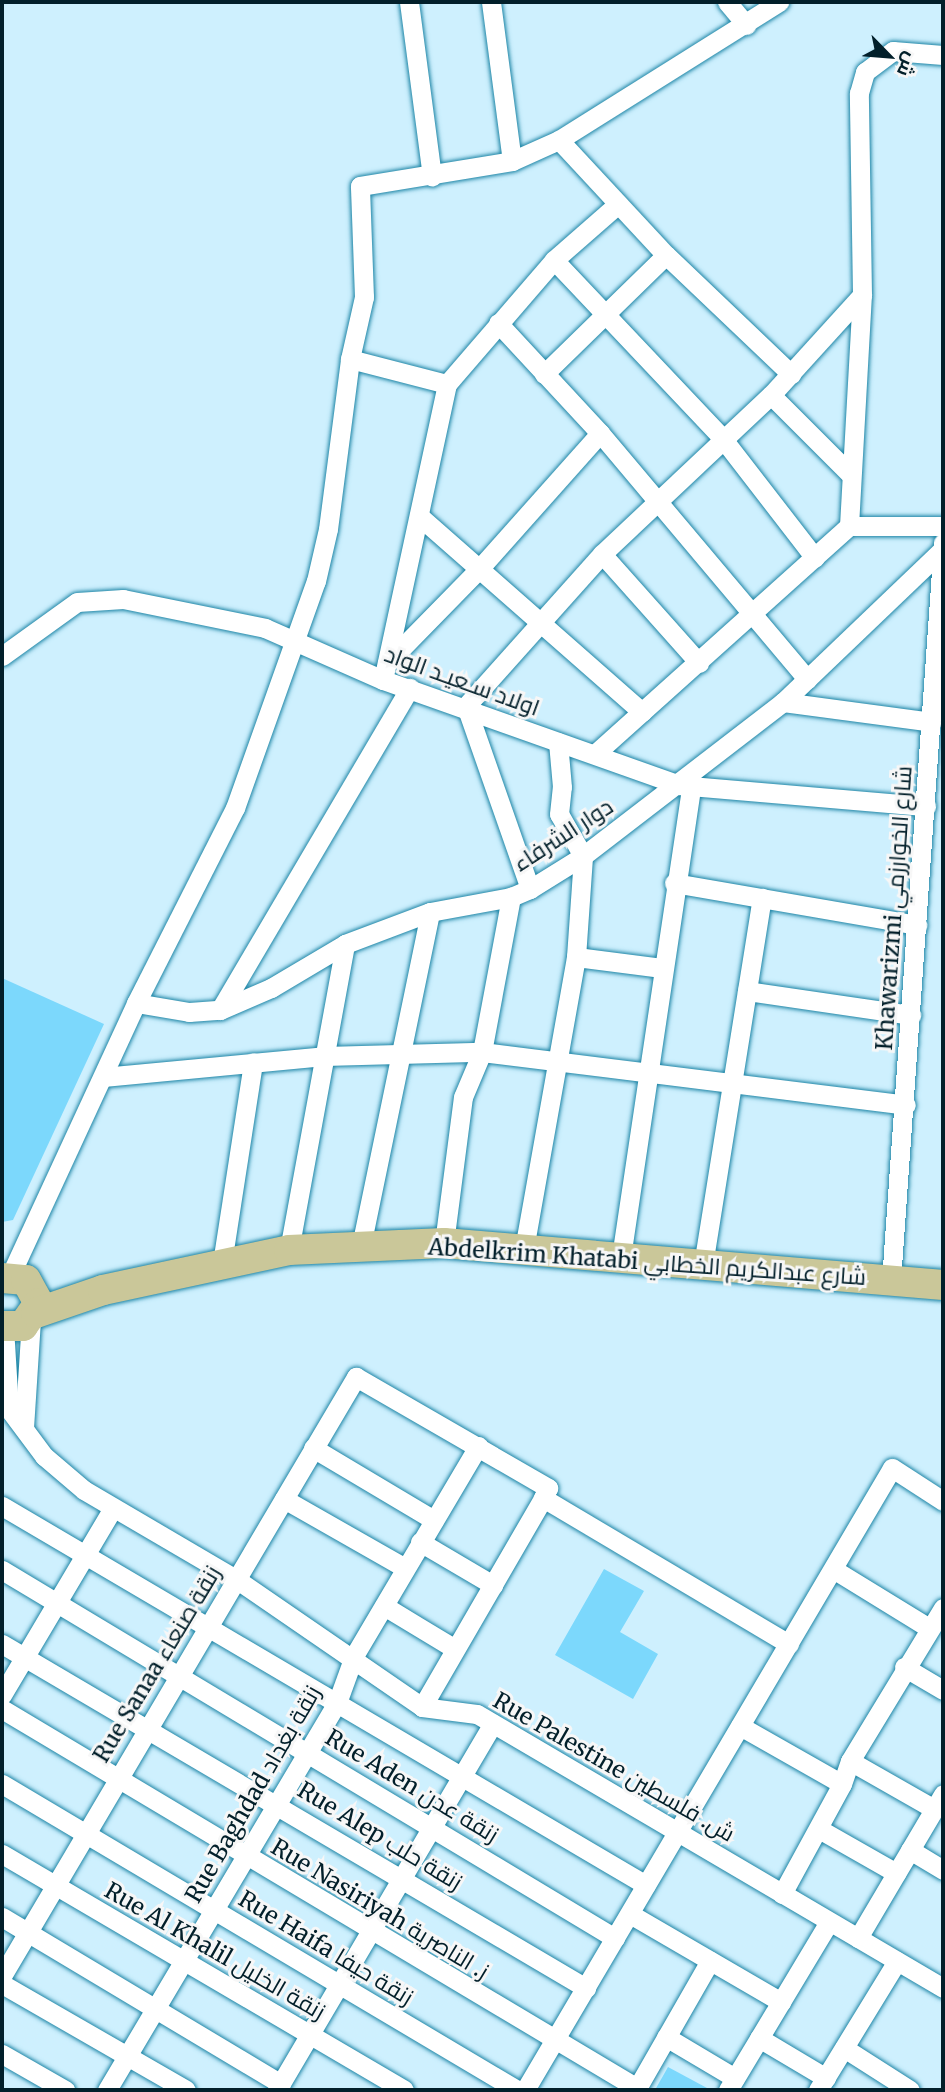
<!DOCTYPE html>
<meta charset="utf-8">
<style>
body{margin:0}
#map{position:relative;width:945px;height:2092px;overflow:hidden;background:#cef0fe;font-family:Merriweather,Cairo,serif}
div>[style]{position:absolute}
.green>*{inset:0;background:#7cd8fc}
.roads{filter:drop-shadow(0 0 2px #1d85a6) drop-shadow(0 0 2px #1d85a6)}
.street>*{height:19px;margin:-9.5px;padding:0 9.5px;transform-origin:9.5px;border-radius:9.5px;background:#fff}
.primary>*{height:30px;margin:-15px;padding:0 15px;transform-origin:15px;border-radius:15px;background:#cac799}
span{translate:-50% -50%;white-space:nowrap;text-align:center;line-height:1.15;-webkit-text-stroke:6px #f7f7f7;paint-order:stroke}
.street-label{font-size:23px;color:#021f2a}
.frame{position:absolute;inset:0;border:4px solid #021f2a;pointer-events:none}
.north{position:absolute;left:854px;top:21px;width:70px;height:70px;-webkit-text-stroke:5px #f7f7f7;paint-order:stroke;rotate:115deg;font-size:19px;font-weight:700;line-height:28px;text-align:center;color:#021f2a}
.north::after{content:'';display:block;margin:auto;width:24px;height:32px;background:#021f2a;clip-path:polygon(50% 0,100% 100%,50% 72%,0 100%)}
</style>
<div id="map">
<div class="green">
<i style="clip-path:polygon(2px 978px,104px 1024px,13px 1220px,2px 1222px)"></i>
<i style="clip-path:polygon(604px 1569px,644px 1591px,620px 1632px,658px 1654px,633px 1699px,555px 1655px)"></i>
<i style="clip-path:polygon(668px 2067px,707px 2088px,706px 2090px,655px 2090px)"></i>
</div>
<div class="roads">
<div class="street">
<i style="left:409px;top:2px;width:176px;rotate:82.5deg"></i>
<i style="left:491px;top:2px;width:160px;rotate:82.5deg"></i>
<i style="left:727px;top:2px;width:30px;rotate:50deg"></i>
<i style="left:559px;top:140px;width:157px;rotate:47.1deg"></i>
<i style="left:666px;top:255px;width:173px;rotate:43.6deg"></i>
<i style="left:554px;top:260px;width:246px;rotate:46.6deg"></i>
<i style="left:723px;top:439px;width:150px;rotate:52.3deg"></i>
<i style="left:498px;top:323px;width:150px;rotate:47.2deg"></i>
<i style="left:600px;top:433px;width:322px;rotate:49.9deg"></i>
<i style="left:350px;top:359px;width:100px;rotate:14.5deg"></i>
<i style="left:544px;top:374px;width:170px;rotate:-44.3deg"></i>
<i style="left:771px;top:395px;width:110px;rotate:45deg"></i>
<i style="left:419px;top:516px;width:297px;rotate:41.3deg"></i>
<i style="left:849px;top:526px;width:231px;rotate:-86.8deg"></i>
<i style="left:862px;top:295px;width:202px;rotate:-90.9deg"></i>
<i style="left:859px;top:93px;width:22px;rotate:-74deg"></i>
<i style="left:865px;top:72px;width:35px;rotate:-37deg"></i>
<i style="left:893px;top:51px;width:50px;rotate:4.6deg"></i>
<i style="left:602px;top:554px;width:146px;rotate:48.3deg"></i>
<i style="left:2px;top:656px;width:92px;rotate:-35.8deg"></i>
<i style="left:77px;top:602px;width:46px;rotate:-3.7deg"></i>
<i style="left:123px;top:599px;width:145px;rotate:11.5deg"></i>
<i style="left:265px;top:628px;width:129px;rotate:23.8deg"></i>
<i style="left:383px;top:680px;width:314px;rotate:19.5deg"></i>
<i style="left:679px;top:785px;width:248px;rotate:4.9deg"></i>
<i style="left:387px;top:663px;width:132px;rotate:-45.6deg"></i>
<i style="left:479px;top:569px;width:182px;rotate:-48.3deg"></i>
<i style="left:383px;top:680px;width:303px;rotate:-77.8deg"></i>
<i style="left:447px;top:384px;width:164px;rotate:-49.2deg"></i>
<i style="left:554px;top:260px;width:85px;rotate:-41.2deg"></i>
<i style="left:783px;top:702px;width:150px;rotate:7.6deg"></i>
<i style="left:596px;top:753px;width:340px;rotate:-41.9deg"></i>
<i style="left:849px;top:526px;width:94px"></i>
<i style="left:674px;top:883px;width:247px;rotate:9.8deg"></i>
<i style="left:530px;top:889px;width:194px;rotate:-109.3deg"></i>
<i style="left:466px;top:706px;width:204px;rotate:-48.2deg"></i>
<i style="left:602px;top:554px;width:232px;rotate:-43.3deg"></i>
<i style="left:771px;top:395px;width:135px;rotate:-47.7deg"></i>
<i style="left:576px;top:957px;width:87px;rotate:7.3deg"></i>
<i style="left:747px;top:991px;width:166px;rotate:8.3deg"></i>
<i style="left:136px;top:1003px;width:54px;rotate:9.6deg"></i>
<i style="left:189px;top:1012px;width:31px;rotate:-4deg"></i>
<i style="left:220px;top:1010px;width:56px;rotate:-23.3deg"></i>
<i style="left:271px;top:988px;width:86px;rotate:-30.7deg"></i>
<i style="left:345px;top:944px;width:91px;rotate:-20.6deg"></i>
<i style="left:430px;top:912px;width:82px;rotate:-10.5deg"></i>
<i style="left:511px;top:897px;width:21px;rotate:-23deg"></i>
<i style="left:530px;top:889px;width:62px;rotate:-31.9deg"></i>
<i style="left:583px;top:856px;width:252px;rotate:-37.6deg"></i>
<i style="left:783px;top:702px;width:220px;rotate:-43.7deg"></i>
<i style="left:220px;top:1010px;width:374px;rotate:-59.5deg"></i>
<i style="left:103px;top:1077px;width:222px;rotate:-5.4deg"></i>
<i style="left:324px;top:1056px;width:158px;rotate:-1.5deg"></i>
<i style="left:482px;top:1052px;width:427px;rotate:7.1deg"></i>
<i style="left:444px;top:1243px;width:147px;rotate:-82.6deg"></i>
<i style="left:463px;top:1097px;width:49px;rotate:-67.1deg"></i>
<i style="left:482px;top:1052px;width:158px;rotate:-79.4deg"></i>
<i style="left:361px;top:1246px;width:341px;rotate:-78.3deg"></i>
<i style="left:524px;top:1249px;width:297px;rotate:-79.9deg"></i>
<i style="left:576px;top:957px;width:101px;rotate:-86deg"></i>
<i style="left:583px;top:856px;width:48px;rotate:-119.7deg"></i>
<i style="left:559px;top:814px;width:27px;rotate:-84deg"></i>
<i style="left:562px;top:787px;width:45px;rotate:-95.1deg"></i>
<i style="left:289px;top:1250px;width:311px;rotate:-79.6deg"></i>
<i style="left:621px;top:1257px;width:474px;rotate:-81.5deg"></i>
<i style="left:222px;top:1263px;width:203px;rotate:-81.2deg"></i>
<i style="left:703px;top:1265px;width:372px;rotate:-80.9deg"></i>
<i style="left:10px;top:1276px;width:301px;rotate:-65.2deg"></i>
<i style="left:136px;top:1003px;width:219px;rotate:-63.1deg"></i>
<i style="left:235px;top:808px;width:241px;rotate:-70.4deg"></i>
<i style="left:316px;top:581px;width:53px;rotate:-77deg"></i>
<i style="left:328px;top:529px;width:171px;rotate:-82.6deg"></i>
<i style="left:350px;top:359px;width:64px;rotate:-77.3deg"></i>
<i style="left:364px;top:297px;width:111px;rotate:-92.1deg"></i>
<i style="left:360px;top:186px;width:154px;rotate:-9.3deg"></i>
<i style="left:512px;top:161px;width:51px;rotate:-24.1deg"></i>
<i style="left:559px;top:140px;width:260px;rotate:-32.1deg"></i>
<i style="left:891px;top:1281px;width:740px;rotate:-85.97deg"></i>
<i style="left:4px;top:1327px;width:82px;rotate:86.5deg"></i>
<i style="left:9px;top:1409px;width:59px;rotate:53.3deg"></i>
<i style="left:44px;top:1456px;width:52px;rotate:40.4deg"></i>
<i style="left:84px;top:1490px;width:176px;rotate:30.4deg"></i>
<i style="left:236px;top:1579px;width:226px;rotate:34.5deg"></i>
<i style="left:422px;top:1707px;width:55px;rotate:7.3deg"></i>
<i style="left:477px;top:1714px;width:541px;rotate:30.45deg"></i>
<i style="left:24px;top:1428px;width:108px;rotate:-86.3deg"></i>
<i style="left:313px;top:1448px;width:141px;rotate:30.8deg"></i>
<i style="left:284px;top:1499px;width:139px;rotate:29.7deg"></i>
<i style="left:2px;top:1506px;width:747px;rotate:30.48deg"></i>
<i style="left:420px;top:1542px;width:85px;rotate:30.5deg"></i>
<i style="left:833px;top:1569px;width:113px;rotate:31.6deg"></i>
<i style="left:2px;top:1570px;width:715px;rotate:30.98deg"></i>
<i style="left:384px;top:1606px;width:83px;rotate:31.2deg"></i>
<i style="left:2px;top:1644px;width:678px;rotate:30.5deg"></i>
<i style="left:904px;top:1667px;width:45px;rotate:30.5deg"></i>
<i style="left:2px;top:1695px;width:217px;rotate:-59.3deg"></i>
<i style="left:422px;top:1707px;width:241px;rotate:-59.9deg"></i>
<i style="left:2px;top:1709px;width:740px;rotate:30.83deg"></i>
<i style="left:740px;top:1726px;width:117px;rotate:29.6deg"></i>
<i style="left:850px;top:1761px;width:97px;rotate:29.7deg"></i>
<i style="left:2px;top:1784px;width:599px;rotate:30.72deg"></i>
<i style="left:819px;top:1829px;width:89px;rotate:29.7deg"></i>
<i style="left:910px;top:1850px;width:39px;rotate:31deg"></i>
<i style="left:2px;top:1854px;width:466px;rotate:30.4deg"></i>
<i style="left:782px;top:1894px;width:125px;rotate:-61.4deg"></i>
<i style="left:842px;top:1784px;width:24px;rotate:-71deg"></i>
<i style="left:850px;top:1761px;width:179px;rotate:-58.7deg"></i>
<i style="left:630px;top:1914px;width:175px;rotate:30.2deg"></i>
<i style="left:2px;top:1917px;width:325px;rotate:30.9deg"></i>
<i style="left:858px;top:1938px;width:167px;rotate:-59.4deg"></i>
<i style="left:2px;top:1976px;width:696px;rotate:-59.42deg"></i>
<i style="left:356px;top:1377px;width:222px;rotate:30deg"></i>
<i style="left:548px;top:1488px;width:11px;rotate:117deg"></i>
<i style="left:543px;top:1498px;width:286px;rotate:30.7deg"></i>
<i style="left:2px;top:1984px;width:212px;rotate:29.9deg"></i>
<i style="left:666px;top:2037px;width:80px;rotate:30.7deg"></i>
<i style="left:759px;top:2038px;width:78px;rotate:30.8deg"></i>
<i style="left:844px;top:2048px;width:78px;rotate:32.5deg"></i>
<i style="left:2px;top:2054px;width:73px;rotate:29.7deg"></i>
<i style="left:107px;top:2090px;width:450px;rotate:-59.3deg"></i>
<i style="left:337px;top:1703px;width:50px;rotate:-70.1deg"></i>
<i style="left:354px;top:1656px;width:244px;rotate:-59.4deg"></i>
<i style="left:277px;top:2090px;width:425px;rotate:-59.5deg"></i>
<i style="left:525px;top:2090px;width:722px;rotate:-59.46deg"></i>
<i style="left:892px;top:1468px;width:61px;rotate:32.9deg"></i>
<i style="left:636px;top:2090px;width:149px;rotate:-60.2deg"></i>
<i style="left:728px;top:2090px;width:196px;rotate:-59deg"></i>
<i style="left:818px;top:2090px;width:151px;rotate:-58.5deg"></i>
</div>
<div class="primary">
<i style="left:2px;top:1278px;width:24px;rotate:5deg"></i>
<i style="left:26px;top:1280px;width:26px;rotate:61deg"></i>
<i style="left:39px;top:1303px;width:28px;rotate:125deg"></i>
<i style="left:23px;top:1326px;width:21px;rotate:180deg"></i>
<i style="left:36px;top:1313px;width:71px;rotate:-18.9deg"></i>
<i style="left:103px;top:1290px;width:190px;rotate:-12.1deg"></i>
<i style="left:289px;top:1250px;width:155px;rotate:-2.6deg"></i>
<i style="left:444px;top:1243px;width:501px;rotate:4.81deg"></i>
</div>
</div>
<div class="street-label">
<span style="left:462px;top:681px;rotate:20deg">اولاد سـعيـد الواد</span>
<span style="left:563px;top:835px;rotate:-33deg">دوار الشرفاء</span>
<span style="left:894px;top:908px;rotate:-86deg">Khawarizmi شارع الخوارزمي</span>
<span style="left:647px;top:1262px;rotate:4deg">Abdelkrim Khatabi شارع عبدالكريم الخطابي</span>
<span style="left:157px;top:1664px;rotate:-59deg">Rue Sanaa زنقة صنعاء</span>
<span style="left:614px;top:1767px;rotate:30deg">Rue Palestine ش. فلسطين</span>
<span style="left:412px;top:1786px;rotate:31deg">Rue Aden زنقة عدن</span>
<span style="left:253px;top:1794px;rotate:-60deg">Rue Baghdad زنقة بغداد</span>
<span style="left:380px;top:1836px;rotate:31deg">Rue Alep زنقة حلب</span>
<span style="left:380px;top:1909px;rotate:31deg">Rue Nasiriyah ز. الناصرية</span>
<span style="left:326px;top:1948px;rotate:31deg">Rue Haifa زنقة حيفا</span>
<span style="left:215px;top:1951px;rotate:30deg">Rue Al Khalil زنقة الخليل</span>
</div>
<div class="frame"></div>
<div class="north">ش</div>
</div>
